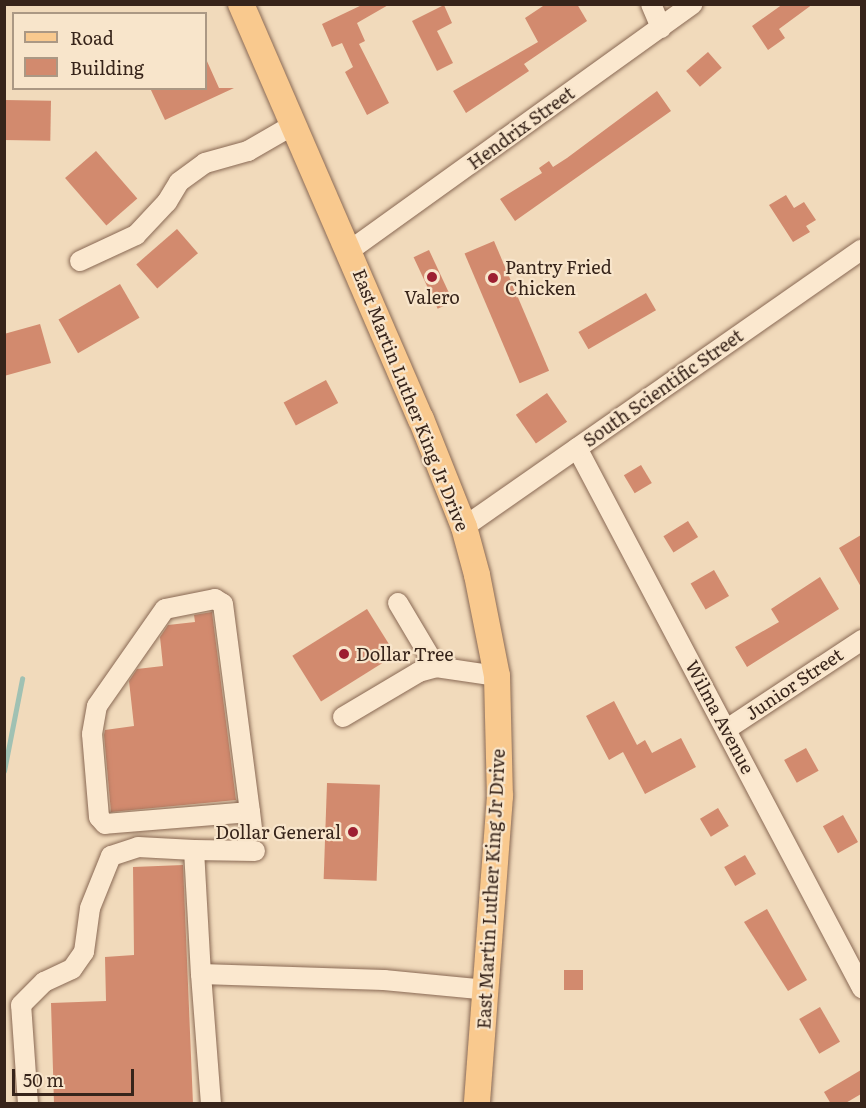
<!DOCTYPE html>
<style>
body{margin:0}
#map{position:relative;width:866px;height:1108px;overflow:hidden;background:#f1dabb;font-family:Literata,serif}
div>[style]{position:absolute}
.stream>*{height:4.5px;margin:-2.25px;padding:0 2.25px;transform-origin:2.25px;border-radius:2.25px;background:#a0c1b3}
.building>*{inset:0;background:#d28a6e;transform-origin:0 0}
.roads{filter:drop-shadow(0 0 2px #896954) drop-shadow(0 0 2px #896954)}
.minor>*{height:20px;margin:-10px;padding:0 10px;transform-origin:10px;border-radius:10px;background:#fbe8cf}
.major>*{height:26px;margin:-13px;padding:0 13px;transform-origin:13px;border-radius:13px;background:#f9c98e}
.dots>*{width:16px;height:16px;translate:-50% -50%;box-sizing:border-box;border:3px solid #f8e5cb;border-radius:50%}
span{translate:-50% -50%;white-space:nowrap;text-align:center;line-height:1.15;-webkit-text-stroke:4.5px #f8e5cb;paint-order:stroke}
.street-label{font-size:18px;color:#37241a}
.poi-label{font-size:18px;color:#37241a}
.left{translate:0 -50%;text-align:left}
.right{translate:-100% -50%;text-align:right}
.frame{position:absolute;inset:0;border:6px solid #37241a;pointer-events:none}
.legend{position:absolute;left:12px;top:12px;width:195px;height:78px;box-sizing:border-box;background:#f8e5cb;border:2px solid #ab9884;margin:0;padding:8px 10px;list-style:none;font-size:18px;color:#37241a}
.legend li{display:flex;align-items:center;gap:12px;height:30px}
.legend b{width:30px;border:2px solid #ab9884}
.scale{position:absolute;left:12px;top:1069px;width:122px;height:27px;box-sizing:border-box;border:3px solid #37241a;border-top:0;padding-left:8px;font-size:18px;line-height:21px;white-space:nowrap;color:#37241a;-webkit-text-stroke:4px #f8e5cb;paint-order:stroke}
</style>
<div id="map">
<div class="stream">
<i style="left:4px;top:771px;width:94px;rotate:-78.9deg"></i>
</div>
<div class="building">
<i style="clip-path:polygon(364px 4px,390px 4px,357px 23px,365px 41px,359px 44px,389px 103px,367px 115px,345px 72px,353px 67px,342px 43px,332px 47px,322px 24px)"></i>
<i style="clip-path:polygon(546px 4px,577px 4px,587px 21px,524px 64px,529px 71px,466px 113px,453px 91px,538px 42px,525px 18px)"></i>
<i style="clip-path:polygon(783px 4px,813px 4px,779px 29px,785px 38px,768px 50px,752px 26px)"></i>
<i style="clip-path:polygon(444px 5px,452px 23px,437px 31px,453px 63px,437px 71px,412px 21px)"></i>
<i style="left:708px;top:52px;width:21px;height:29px;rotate:49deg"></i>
<i style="clip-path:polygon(206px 59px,219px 88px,234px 88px,165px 120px,150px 88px,206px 88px)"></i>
<i style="clip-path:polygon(657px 91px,671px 111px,515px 221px,500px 199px,542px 173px,539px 168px,549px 161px,553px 167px,567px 158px)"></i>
<i style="left:4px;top:100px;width:47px;height:40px;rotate:1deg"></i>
<i style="left:96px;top:151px;width:63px;height:41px;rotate:49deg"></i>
<i style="clip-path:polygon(786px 195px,794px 208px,804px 202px,816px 220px,806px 226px,810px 232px,793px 242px,769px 205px)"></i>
<i style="left:177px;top:229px;width:32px;height:54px;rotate:49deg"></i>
<i style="left:494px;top:241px;width:141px;height:32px;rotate:67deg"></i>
<i style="left:429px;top:250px;width:57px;height:17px;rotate:65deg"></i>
<i style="left:120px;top:284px;width:39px;height:71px;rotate:60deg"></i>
<i style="left:646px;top:293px;width:20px;height:78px;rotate:60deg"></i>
<i style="clip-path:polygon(40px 324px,51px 363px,4px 376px,4px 334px)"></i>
<i style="left:326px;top:380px;width:26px;height:48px;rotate:62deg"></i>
<i style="left:547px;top:393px;width:35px;height:38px;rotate:55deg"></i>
<i style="left:641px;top:465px;width:21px;height:20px;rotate:59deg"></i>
<i style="left:688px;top:521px;width:19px;height:29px;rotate:58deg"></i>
<i style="clip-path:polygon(861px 535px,861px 587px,839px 548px)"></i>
<i style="left:714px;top:570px;width:30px;height:27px;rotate:60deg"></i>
<i style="clip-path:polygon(820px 577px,839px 609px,747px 667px,735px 647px,779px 622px,771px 609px)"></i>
<i style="left:367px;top:609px;width:54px;height:88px;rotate:58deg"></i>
<i style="clip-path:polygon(212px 612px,236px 800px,111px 812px,104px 735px,105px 730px,134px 726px,129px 681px,137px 669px,163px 666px,160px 637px,168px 625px,195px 622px,194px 615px)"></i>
<i style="clip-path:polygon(614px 701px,637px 745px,645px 740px,652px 753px,681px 738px,696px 767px,645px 794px,623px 752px,609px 760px,586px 716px)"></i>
<i style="left:806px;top:748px;width:26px;height:25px;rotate:61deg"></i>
<i style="left:327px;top:783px;width:53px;height:96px;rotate:2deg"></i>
<i style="left:718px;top:808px;width:21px;height:21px;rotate:59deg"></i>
<i style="left:843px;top:815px;width:31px;height:23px;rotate:61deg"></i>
<i style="left:745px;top:855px;width:22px;height:24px;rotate:60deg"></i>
<i style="clip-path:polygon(183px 865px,193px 1104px,54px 1104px,51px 1003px,106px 1001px,105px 957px,134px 955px,133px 867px)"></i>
<i style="clip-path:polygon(767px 909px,807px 980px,788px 991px,744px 922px)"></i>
<i style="left:564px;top:970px;width:19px;height:20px"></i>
<i style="left:820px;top:1007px;width:40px;height:24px;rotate:60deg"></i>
<i style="clip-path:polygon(861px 1070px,861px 1094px,844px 1104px,831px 1104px,824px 1092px)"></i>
</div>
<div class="roads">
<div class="minor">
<i style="left:651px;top:4px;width:26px;rotate:67deg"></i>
<i style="left:349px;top:251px;width:423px;rotate:-35.7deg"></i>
<i style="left:80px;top:261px;width:62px;rotate:-24.9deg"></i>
<i style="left:136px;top:235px;width:45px;rotate:-46.8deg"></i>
<i style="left:167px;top:202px;width:23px;rotate:-59deg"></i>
<i style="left:179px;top:182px;width:32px;rotate:-36deg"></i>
<i style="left:205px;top:163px;width:45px;rotate:-15.6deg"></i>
<i style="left:248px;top:151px;width:52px;rotate:-30deg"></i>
<i style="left:577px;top:448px;width:611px;rotate:62.18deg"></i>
<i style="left:464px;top:527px;width:485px;rotate:-34.9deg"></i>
<i style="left:398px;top:603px;width:74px;rotate:59.3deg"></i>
<i style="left:436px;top:667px;width:62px;rotate:8.4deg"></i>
<i style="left:343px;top:717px;width:88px;rotate:-30.6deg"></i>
<i style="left:419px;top:672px;width:18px;rotate:-16deg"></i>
<i style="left:727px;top:729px;width:162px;rotate:-33.4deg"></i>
<i style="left:250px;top:812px;width:145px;rotate:175.3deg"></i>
<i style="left:105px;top:824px;width:9px;rotate:-131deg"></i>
<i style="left:99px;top:817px;width:83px;rotate:-94.8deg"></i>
<i style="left:92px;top:734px;width:28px;rotate:-80deg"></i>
<i style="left:97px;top:706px;width:118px;rotate:-55deg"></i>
<i style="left:165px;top:609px;width:51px;rotate:-11.3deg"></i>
<i style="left:215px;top:599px;width:9px;rotate:32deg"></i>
<i style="left:223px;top:604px;width:210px;rotate:82.6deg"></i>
<i style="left:250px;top:812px;width:16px;rotate:83deg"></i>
<i style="left:194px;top:850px;width:61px;rotate:0.9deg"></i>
<i style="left:28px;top:1104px;width:99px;rotate:-94deg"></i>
<i style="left:21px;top:1005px;width:33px;rotate:-45deg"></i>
<i style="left:44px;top:982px;width:31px;rotate:-25deg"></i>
<i style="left:72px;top:969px;width:21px;rotate:-55deg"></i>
<i style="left:84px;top:952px;width:44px;rotate:-82.2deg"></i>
<i style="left:90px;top:908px;width:56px;rotate:-68deg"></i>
<i style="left:111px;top:856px;width:28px;rotate:-18deg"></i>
<i style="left:138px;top:847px;width:56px;rotate:3.1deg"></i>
<i style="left:194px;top:850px;width:124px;rotate:86.8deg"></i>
<i style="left:211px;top:1104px;width:130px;rotate:-94.4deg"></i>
<i style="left:201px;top:974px;width:183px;rotate:1.9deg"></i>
<i style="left:384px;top:980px;width:103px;rotate:5.5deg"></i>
</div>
<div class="major">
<i style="left:241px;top:4px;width:452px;rotate:66.6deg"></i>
<i style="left:421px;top:419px;width:116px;rotate:68.3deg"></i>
<i style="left:464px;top:527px;width:50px;rotate:74.8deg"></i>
<i style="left:477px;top:575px;width:103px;rotate:78.8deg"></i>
<i style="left:497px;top:676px;width:120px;rotate:88.6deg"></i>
<i style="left:500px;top:796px;width:309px;rotate:94.3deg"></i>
</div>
</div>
<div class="dots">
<i style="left:432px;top:277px;background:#9d1f31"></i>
<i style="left:493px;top:278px;background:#9d1f31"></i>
<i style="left:344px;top:654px;background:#9d1f31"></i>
<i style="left:353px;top:832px;background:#9d1f31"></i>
</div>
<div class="street-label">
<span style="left:521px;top:128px;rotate:-36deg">Hendrix Street</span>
<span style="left:663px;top:388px;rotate:-35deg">South Scientific Street</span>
<span style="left:411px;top:400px;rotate:68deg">East Martin Luther King Jr Drive</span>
<span style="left:794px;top:684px;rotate:-34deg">Junior Street</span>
<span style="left:720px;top:717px;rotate:62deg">Wilma Avenue</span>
<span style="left:491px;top:889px;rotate:-87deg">East Martin Luther King Jr Drive</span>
</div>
<div class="poi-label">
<span class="left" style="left:505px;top:278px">Pantry Fried<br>Chicken</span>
<span style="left:432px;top:297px">Valero</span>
<span class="left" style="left:356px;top:654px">Dollar Tree</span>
<span class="right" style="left:341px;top:832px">Dollar General</span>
</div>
<div class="frame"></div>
<ul class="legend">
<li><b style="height:8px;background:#f9c98e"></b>Road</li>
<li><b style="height:16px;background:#d28a6e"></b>Building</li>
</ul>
<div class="scale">50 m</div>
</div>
